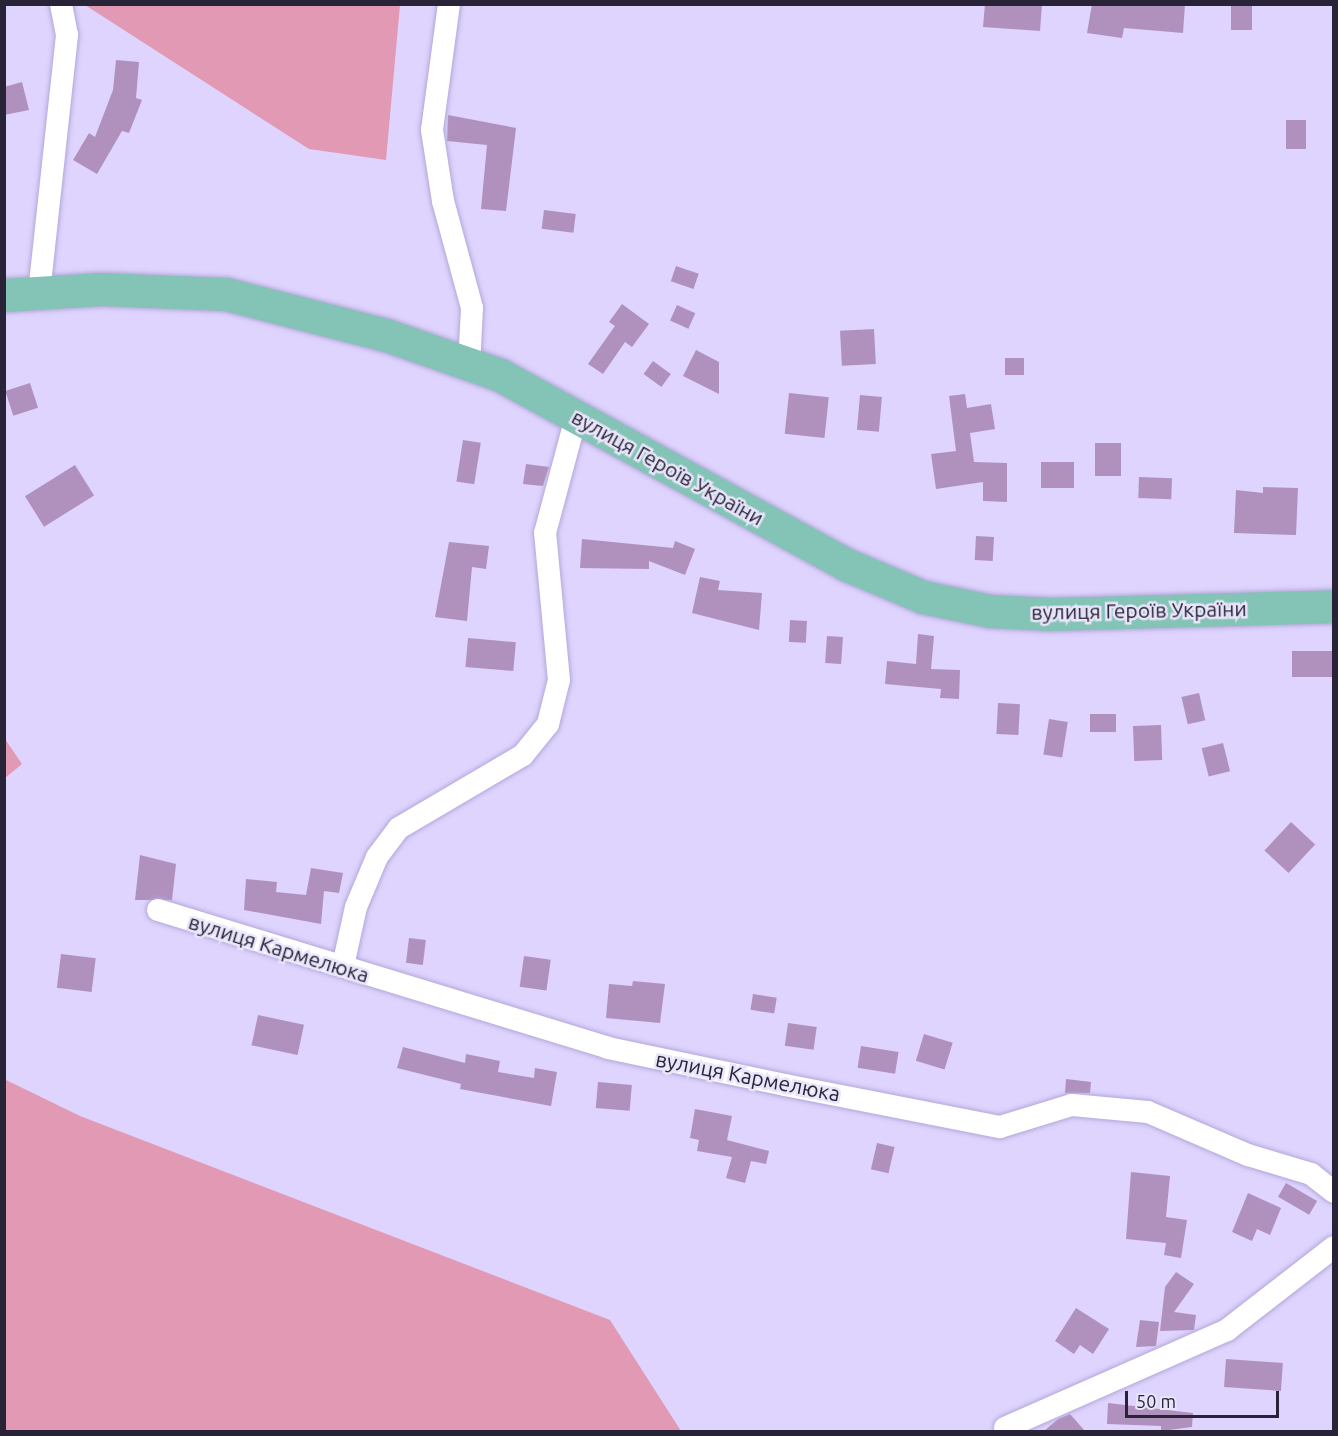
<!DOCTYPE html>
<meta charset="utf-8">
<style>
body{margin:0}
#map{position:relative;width:1338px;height:1436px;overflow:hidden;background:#ded4fe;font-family:Ubuntu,sans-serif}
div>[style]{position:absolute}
.green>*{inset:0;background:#e299b4}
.building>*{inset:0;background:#b091bd;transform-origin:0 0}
.roads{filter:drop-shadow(0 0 2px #b3a7d9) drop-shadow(0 0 2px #b3a7d9)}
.street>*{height:22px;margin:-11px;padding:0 11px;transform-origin:11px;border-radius:11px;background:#fff}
.primary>*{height:33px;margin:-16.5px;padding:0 16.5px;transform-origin:16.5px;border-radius:16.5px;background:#84c4b6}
span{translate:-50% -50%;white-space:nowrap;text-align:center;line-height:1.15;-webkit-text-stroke:5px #e9e5fa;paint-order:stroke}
.street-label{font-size:21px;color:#282337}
.frame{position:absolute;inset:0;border:6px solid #282337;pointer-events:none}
.scale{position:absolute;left:1125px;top:1391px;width:154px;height:27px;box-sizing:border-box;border:3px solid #282337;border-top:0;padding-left:8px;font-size:18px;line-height:21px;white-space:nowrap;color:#282337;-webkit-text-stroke:4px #e9e5fa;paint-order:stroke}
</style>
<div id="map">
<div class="green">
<i style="clip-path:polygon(85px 5px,400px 5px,386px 160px,309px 149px)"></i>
<i style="clip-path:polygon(5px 739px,22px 764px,5px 778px,4px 778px)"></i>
<i style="clip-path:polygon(4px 1079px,80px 1116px,610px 1320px,681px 1431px,5px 1431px)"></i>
</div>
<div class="building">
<i style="clip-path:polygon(985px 4px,1042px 4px,1040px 31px,983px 27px)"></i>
<i style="clip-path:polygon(1092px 4px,1185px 4px,1183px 33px,1124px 28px,1122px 38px,1087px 33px)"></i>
<i style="left:1231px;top:4px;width:21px;height:26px"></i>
<i style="clip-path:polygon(116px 60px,139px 62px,136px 98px,142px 100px,129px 133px,122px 131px,97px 174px,73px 160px,89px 133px,95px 137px,113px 90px)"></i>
<i style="clip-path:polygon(22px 82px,29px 110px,4px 115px,4px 87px)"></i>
<i style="clip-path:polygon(448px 115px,516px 128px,506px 211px,481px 209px,487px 145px,447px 141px)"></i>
<i style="left:1286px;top:120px;width:20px;height:29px"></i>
<i style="left:544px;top:210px;width:32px;height:19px;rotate:7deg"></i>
<i style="left:676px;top:266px;width:24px;height:16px;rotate:19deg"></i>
<i style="clip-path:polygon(622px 304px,649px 324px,632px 347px,625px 342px,603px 374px,588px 364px,615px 326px,609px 322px)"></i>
<i style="left:677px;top:305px;width:20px;height:17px;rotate:24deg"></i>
<i style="left:874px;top:329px;width:35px;height:34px;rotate:87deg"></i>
<i style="clip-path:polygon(696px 350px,719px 362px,719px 394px,683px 376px)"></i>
<i style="left:1005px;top:358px;width:19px;height:17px"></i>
<i style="left:653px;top:361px;width:22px;height:16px;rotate:36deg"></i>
<i style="left:30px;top:383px;width:26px;height:26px;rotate:72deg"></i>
<i style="left:789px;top:393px;width:40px;height:41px;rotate:6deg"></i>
<i style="clip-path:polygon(965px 394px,967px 408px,991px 404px,995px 429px,970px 433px,974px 462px,1007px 463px,1007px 502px,983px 501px,983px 482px,936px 489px,931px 454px,956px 451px,949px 396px)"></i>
<i style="left:860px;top:395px;width:22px;height:35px;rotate:5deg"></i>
<i style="left:463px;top:440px;width:18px;height:42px;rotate:9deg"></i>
<i style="left:1095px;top:443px;width:26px;height:33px"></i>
<i style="left:1041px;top:462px;width:33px;height:26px"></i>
<i style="clip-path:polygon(526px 464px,549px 467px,543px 486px,523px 484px)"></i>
<i style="left:75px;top:465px;width:36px;height:59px;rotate:58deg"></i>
<i style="left:1139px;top:477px;width:33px;height:21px;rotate:2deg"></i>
<i style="clip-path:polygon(1263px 487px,1298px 488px,1296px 535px,1234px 533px,1236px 490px,1263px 493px)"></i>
<i style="left:976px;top:536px;width:18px;height:24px;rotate:3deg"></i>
<i style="clip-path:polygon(582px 539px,673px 548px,675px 541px,695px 549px,685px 575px,649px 561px,649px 569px,580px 568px)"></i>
<i style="clip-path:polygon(449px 542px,489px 546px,486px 569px,472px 567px,467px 621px,435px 617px)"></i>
<i style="clip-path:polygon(700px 577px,720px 581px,718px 590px,762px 593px,759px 630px,692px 613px)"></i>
<i style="left:790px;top:620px;width:17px;height:22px;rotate:3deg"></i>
<i style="clip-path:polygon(918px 634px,934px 636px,931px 669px,960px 670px,959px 699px,940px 698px,941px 689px,885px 684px,887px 661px,916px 664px)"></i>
<i style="left:827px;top:636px;width:16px;height:27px;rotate:4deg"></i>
<i style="left:468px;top:638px;width:48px;height:29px;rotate:5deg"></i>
<i style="left:1292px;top:651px;width:42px;height:26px"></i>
<i style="left:1199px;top:693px;width:28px;height:18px;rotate:77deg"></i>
<i style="left:998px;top:703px;width:22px;height:31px;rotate:3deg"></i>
<i style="left:1116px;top:714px;width:18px;height:26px;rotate:90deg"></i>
<i style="left:1049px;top:719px;width:19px;height:36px;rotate:9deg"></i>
<i style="left:1161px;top:725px;width:35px;height:28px;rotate:88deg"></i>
<i style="left:1223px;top:743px;width:29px;height:22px;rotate:76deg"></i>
<i style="left:1291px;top:822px;width:33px;height:39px;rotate:43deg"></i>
<i style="clip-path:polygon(140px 855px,176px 864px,172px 900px,135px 900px)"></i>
<i style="clip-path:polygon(311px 868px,343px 873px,339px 893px,324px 891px,321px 924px,244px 910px,246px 879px,277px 882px,276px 892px,306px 895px)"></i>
<i style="left:409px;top:938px;width:17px;height:25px;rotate:7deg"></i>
<i style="left:61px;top:954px;width:35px;height:34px;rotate:7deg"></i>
<i style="left:524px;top:956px;width:27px;height:31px;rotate:8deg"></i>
<i style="clip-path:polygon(633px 981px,665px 984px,660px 1023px,606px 1018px,609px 984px,632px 986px)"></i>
<i style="left:753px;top:994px;width:24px;height:16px;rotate:9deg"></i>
<i style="left:258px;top:1015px;width:47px;height:31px;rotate:12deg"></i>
<i style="left:788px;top:1023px;width:29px;height:23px;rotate:8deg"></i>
<i style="left:924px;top:1034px;width:30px;height:28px;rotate:17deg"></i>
<i style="left:861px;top:1046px;width:38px;height:22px;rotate:9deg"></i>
<i style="clip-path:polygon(403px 1047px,465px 1063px,466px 1054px,500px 1061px,498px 1072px,534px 1078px,535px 1068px,557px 1072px,551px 1106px,460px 1089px,461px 1084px,397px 1068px)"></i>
<i style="clip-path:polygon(1066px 1079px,1091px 1082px,1090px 1093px,1065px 1093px)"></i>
<i style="left:598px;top:1082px;width:34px;height:26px;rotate:5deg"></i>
<i style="clip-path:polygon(695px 1109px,732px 1116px,727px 1140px,769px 1151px,766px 1164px,751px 1161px,745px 1183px,726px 1178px,732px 1157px,697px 1151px,699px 1140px,690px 1138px)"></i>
<i style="left:877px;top:1143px;width:18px;height:27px;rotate:13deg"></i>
<i style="clip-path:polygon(1131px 1172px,1170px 1176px,1166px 1217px,1187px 1220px,1181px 1258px,1164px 1255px,1166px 1243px,1126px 1239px)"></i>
<i style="left:1286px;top:1183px;width:36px;height:16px;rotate:30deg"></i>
<i style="clip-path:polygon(1248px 1193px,1281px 1208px,1270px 1235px,1257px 1229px,1252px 1241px,1232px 1232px)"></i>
<i style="clip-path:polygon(1176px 1272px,1194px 1284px,1174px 1312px,1196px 1315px,1194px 1330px,1160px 1331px,1165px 1287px)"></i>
<i style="clip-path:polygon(1076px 1308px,1109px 1329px,1093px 1354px,1080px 1345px,1074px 1354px,1055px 1341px)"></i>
<i style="clip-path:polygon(1140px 1320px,1159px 1322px,1156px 1346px,1136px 1347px)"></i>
<i style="left:1226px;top:1359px;width:57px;height:28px;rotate:4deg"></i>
<i style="clip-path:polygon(1108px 1403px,1193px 1413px,1192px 1427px,1161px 1431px,1161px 1426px,1107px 1424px)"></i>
<i style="clip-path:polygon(1070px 1414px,1085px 1431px,1044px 1431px,1058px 1419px)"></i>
</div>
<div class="roads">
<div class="street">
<i style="left:449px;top:4px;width:127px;rotate:97.7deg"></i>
<i style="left:432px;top:130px;width:72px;rotate:81.2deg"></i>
<i style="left:443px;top:201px;width:111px;rotate:74.8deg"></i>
<i style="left:472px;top:308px;width:57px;rotate:93deg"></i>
<i style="left:39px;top:293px;width:260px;rotate:-83.8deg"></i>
<i style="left:67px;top:35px;width:32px;rotate:-101deg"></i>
<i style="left:158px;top:910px;width:471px;rotate:17deg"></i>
<i style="left:608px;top:1048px;width:181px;rotate:11.8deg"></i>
<i style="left:785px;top:1085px;width:219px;rotate:11.1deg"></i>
<i style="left:1000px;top:1127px;width:75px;rotate:-17deg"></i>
<i style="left:1072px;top:1105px;width:76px;rotate:5.3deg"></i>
<i style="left:1148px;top:1112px;width:109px;rotate:23.3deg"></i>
<i style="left:1248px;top:1155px;width:66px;rotate:16.8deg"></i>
<i style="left:1311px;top:1174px;width:29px;rotate:38deg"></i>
<i style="left:343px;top:966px;width:60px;rotate:-77.6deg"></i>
<i style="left:356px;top:907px;width:54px;rotate:-67.2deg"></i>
<i style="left:377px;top:857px;width:36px;rotate:-53deg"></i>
<i style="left:399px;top:828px;width:144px;rotate:-30.5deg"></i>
<i style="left:523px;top:755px;width:40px;rotate:-51deg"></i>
<i style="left:548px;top:724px;width:45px;rotate:-76deg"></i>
<i style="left:559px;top:680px;width:148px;rotate:-95.4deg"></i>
<i style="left:545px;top:533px;width:120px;rotate:-75deg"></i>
<i style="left:1005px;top:1428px;width:243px;rotate:-23.8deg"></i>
<i style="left:1227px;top:1330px;width:135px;rotate:-37.8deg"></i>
</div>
<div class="primary">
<i style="left:4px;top:295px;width:97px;rotate:-3.5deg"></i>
<i style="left:101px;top:289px;width:125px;rotate:2.3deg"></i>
<i style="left:226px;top:294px;width:165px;rotate:14.4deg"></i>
<i style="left:386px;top:335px;width:121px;rotate:19.3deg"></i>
<i style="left:500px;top:375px;width:393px;rotate:28.7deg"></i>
<i style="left:845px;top:564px;width:85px;rotate:22.9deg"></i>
<i style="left:923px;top:597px;width:68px;rotate:11.8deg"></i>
<i style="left:990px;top:611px;width:61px;rotate:2.8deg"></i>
<i style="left:1051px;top:614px;width:283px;rotate:-1.6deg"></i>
</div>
</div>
<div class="street-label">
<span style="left:668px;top:467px;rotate:29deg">вулиця Героїв України</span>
<span style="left:1139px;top:610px;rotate:-1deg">вулиця Героїв України</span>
<span style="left:279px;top:948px;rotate:17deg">вулиця Кармелюка</span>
<span style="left:748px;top:1076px;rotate:11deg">вулиця Кармелюка</span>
</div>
<div class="frame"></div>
<div class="scale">50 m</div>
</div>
